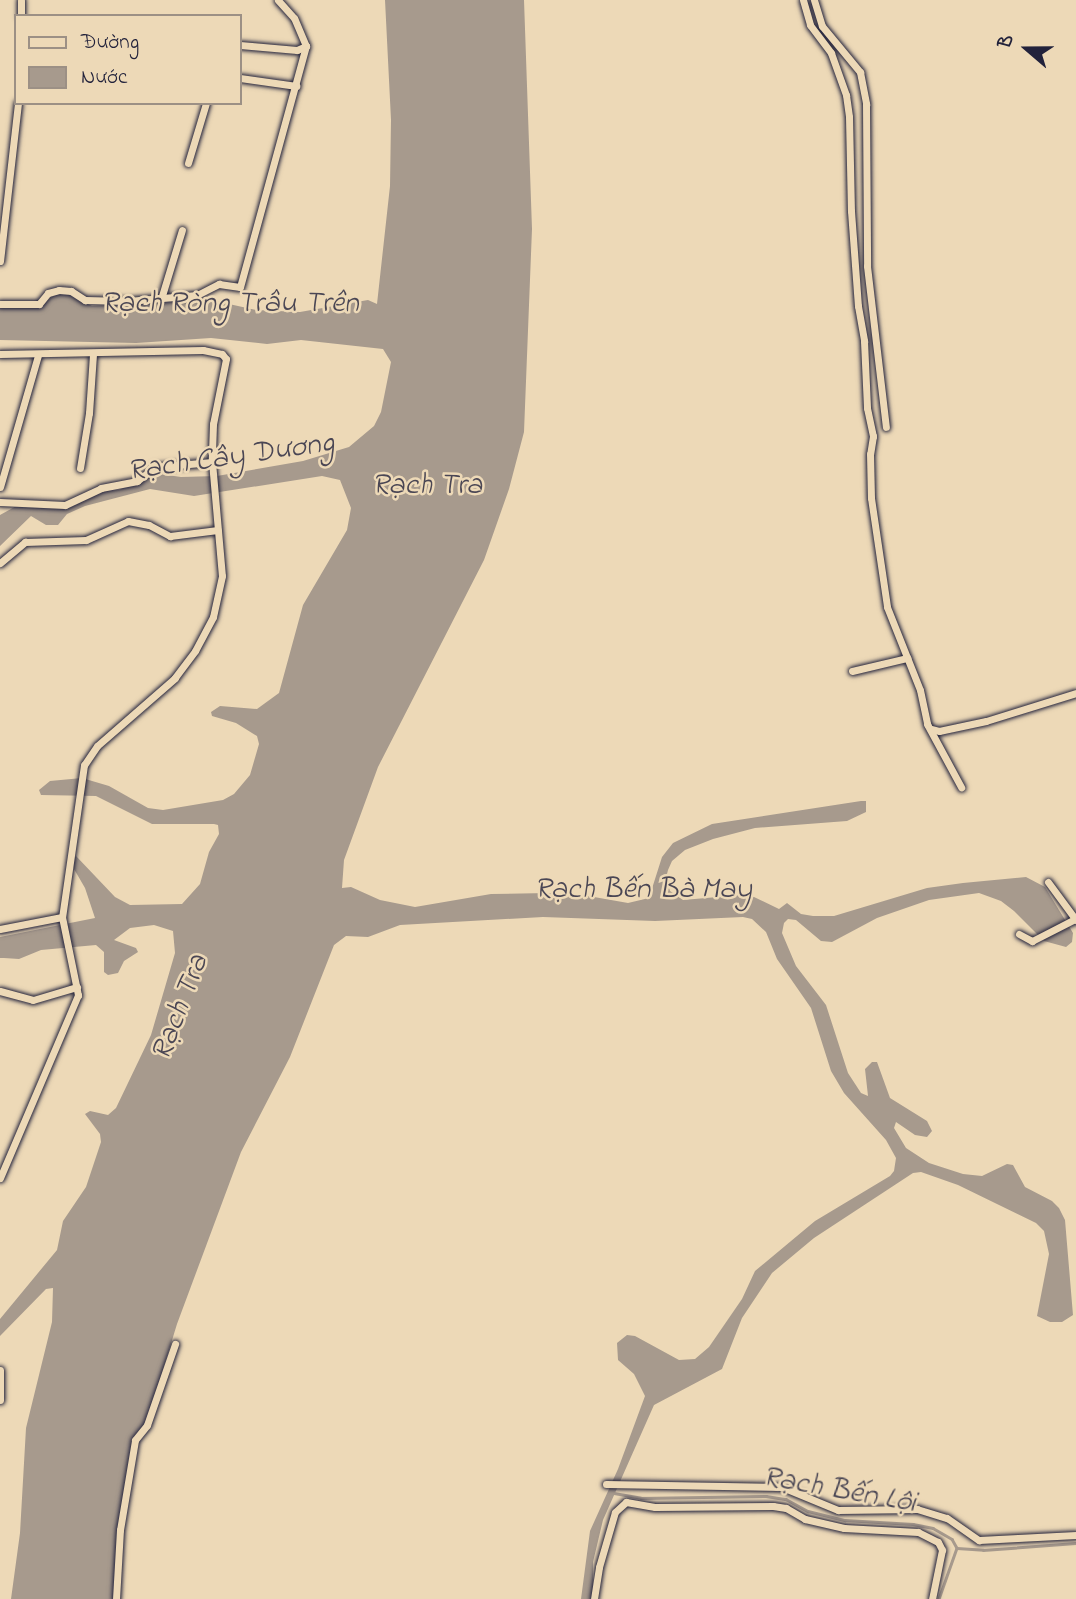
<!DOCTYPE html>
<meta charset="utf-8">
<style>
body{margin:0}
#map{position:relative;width:1076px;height:1599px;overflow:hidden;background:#edd9b7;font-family:"Indie Flower",sans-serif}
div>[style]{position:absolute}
.water>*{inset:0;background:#a79a8d}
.stream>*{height:2.5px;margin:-1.25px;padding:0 1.25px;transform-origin:1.25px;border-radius:1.25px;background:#a79a8d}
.roads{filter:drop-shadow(0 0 2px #22223b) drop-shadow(0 0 2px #22223b)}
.minor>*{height:7px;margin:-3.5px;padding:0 3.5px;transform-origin:3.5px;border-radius:3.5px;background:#edd9b7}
span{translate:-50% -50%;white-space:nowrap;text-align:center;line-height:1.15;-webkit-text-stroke:5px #edd9b7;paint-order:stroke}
.water-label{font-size:30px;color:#4a4654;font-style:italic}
.legend{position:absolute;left:14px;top:14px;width:228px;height:91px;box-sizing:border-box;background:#edd9b7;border:2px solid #9c9085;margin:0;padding:9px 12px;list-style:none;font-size:21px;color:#22223b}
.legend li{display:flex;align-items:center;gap:14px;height:35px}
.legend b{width:35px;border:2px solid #9c9085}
.north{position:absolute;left:992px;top:14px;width:70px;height:70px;-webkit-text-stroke:5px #edd9b7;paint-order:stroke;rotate:290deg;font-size:19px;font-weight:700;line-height:28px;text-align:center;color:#22223b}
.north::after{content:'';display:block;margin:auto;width:24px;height:32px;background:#22223b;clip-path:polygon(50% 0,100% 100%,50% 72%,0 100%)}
</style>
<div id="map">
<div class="water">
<i style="clip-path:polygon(385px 0,524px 0,532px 229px,524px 432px,509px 489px,484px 560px,378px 767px,344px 860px,342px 888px,351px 887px,380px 900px,415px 907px,491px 894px,548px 893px,577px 894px,628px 903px,649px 898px,662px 857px,673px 843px,712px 824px,861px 801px,866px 801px,866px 812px,847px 821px,755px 828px,713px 839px,685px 850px,672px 861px,668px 870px,666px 878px,670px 891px,683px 900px,741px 895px,754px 897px,779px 909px,787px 903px,801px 914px,813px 916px,834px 916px,927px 888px,963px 883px,1026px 877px,1045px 887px,1073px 933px,1072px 942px,1066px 947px,1044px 941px,1014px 911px,1001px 901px,979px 893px,929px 900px,877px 918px,832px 942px,821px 941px,796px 920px,788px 919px,784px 923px,782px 933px,796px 966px,826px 1005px,848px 1073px,861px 1093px,868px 1096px,865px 1069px,872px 1062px,877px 1062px,890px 1098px,927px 1121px,932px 1131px,927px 1137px,915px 1135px,896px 1122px,894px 1128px,906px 1148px,929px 1163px,963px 1174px,982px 1176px,1007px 1164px,1013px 1165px,1025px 1187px,1052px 1201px,1059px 1208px,1065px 1220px,1073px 1315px,1062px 1322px,1050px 1322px,1037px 1316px,1049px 1254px,1044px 1231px,1036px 1223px,958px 1185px,921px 1172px,913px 1173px,814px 1238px,772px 1273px,742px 1318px,722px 1369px,654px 1405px,603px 1520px,593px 1562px,593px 1599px,581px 1599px,590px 1531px,618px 1469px,645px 1396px,634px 1374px,618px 1360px,617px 1343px,627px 1335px,635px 1336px,679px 1360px,695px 1359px,709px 1347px,742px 1299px,755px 1271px,815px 1221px,890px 1176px,894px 1171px,896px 1158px,886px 1140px,844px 1093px,831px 1071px,811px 1008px,777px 959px,766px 932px,752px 919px,743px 917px,655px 921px,543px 917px,400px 925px,368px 937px,346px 936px,334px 945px,290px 1057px,241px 1152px,177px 1324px,147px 1422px,132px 1445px,114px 1599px,11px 1599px,20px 1533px,26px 1428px,52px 1322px,53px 1288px,46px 1289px,0 1336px,0 1319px,57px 1250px,63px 1221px,86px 1187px,101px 1142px,100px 1134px,85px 1114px,90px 1111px,108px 1115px,116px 1108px,151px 1035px,175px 953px,173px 931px,154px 925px,130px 928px,114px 940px,136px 948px,138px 952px,124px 961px,118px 973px,108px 975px,104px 972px,104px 952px,96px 945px,41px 950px,19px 959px,4px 958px,0 958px,0 937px,95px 918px,85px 888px,74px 869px,72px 861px,76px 856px,115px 897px,130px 905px,182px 904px,200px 884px,209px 852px,219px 834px,218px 825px,214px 824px,152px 824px,96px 796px,41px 795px,39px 790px,50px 781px,82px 778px,109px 786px,148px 808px,163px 810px,223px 800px,234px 794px,250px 775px,259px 744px,257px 736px,236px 723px,212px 716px,211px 712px,220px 706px,257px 709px,279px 693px,303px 605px,347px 530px,351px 508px,340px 480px,322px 476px,194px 496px,150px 489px,85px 506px,67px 514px,58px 525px,46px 525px,31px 516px,0 546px,0 515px,20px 504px,65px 508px,101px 491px,119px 490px,153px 473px,181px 477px,217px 476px,303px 461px,349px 447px,374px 426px,381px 412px,391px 362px,383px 349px,301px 340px,267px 344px,211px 338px,136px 343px,0 340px,0 307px,40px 306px,56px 294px,67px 294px,92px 306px,211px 300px,256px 310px,300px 312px,368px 300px,377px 304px,390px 186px,391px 120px)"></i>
</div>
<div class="stream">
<i style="left:614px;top:1493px;width:27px;rotate:10deg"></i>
<i style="left:641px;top:1498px;width:125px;rotate:-0.9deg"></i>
<i style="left:766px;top:1496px;width:20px;rotate:9deg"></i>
<i style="left:786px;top:1499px;width:25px;rotate:29deg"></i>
<i style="left:808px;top:1511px;width:38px;rotate:14deg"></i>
<i style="left:845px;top:1520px;width:68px;rotate:3.4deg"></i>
<i style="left:913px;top:1524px;width:20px;rotate:11deg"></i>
<i style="left:933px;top:1528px;width:22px;rotate:30deg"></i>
<i style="left:952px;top:1539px;width:10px;rotate:61deg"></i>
<i style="left:957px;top:1548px;width:54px;rotate:109.4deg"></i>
<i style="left:957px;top:1548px;width:26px;rotate:4deg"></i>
<i style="left:983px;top:1550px;width:93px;rotate:-4.3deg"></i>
</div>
<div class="roads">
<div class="minor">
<i style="left:803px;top:0;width:26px;rotate:74deg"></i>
<i style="left:810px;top:25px;width:35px;rotate:53deg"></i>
<i style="left:831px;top:53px;width:45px;rotate:70.3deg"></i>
<i style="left:846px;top:95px;width:22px;rotate:82deg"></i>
<i style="left:849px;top:117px;width:94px;rotate:88.8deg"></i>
<i style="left:851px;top:211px;width:95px;rotate:85.8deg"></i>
<i style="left:858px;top:306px;width:36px;rotate:80deg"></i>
<i style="left:864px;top:341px;width:67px;rotate:87.4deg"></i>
<i style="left:867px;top:408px;width:29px;rotate:78deg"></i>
<i style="left:873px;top:436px;width:18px;rotate:99deg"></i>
<i style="left:870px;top:454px;width:44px;rotate:88.7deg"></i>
<i style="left:871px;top:498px;width:110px;rotate:81.6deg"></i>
<i style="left:887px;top:607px;width:89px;rotate:68.3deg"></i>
<i style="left:920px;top:690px;width:35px;rotate:78deg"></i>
<i style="left:927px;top:724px;width:72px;rotate:61.6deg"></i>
<i style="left:814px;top:0;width:27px;rotate:73deg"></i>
<i style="left:822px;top:26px;width:60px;rotate:50.4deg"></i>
<i style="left:860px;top:72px;width:33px;rotate:79deg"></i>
<i style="left:866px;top:104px;width:162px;rotate:89.6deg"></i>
<i style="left:867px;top:266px;width:162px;rotate:83.3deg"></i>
<i style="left:21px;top:16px;width:16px;rotate:-90deg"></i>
<i style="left:240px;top:45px;width:57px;rotate:5deg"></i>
<i style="left:297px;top:50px;width:10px;rotate:-24deg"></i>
<i style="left:240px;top:78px;width:57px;rotate:8.1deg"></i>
<i style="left:188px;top:163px;width:63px;rotate:-73.3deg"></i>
<i style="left:0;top:261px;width:159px;rotate:-83.5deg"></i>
<i style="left:161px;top:299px;width:72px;rotate:-73.1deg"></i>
<i style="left:0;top:304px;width:39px"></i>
<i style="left:39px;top:304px;width:14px;rotate:-51deg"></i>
<i style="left:48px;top:293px;width:11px;rotate:-15deg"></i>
<i style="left:59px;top:290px;width:12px;rotate:5deg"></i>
<i style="left:71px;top:291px;width:17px;rotate:33deg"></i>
<i style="left:85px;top:300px;width:43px;rotate:1.3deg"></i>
<i style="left:128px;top:301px;width:69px;rotate:-5deg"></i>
<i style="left:197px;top:295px;width:25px;rotate:-27deg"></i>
<i style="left:219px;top:284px;width:21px;rotate:8deg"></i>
<i style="left:240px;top:287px;width:250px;rotate:-74.7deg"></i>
<i style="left:306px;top:46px;width:30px;rotate:-113deg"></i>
<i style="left:294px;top:18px;width:24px;rotate:-132deg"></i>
<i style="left:0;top:354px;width:203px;rotate:-1.1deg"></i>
<i style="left:203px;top:350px;width:19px;rotate:12deg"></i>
<i style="left:222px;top:354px;width:6px;rotate:51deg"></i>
<i style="left:226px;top:359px;width:66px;rotate:101.3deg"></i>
<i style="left:213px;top:424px;width:38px;rotate:92deg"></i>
<i style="left:212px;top:462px;width:114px;rotate:85deg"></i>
<i style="left:222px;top:576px;width:42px;rotate:102.4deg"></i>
<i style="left:213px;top:617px;width:38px;rotate:118deg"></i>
<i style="left:195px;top:651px;width:34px;rotate:127deg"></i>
<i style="left:175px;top:678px;width:103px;rotate:138.9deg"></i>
<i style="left:97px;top:746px;width:23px;rotate:124deg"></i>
<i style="left:84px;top:765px;width:154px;rotate:98.2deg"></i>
<i style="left:62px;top:917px;width:80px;rotate:78.4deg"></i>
<i style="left:78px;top:995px;width:199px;rotate:113.1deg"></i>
<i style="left:80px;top:468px;width:56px;rotate:-80.7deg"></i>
<i style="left:89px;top:413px;width:59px;rotate:-86.1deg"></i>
<i style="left:0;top:487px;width:137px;rotate:-73.9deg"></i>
<i style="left:0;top:502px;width:65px;rotate:2.6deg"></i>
<i style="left:65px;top:505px;width:40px;rotate:-25deg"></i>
<i style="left:101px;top:488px;width:37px;rotate:-11deg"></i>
<i style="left:137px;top:481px;width:23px;rotate:-38deg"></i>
<i style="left:155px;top:467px;width:57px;rotate:-5deg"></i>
<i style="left:0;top:563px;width:33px;rotate:-40deg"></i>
<i style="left:25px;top:542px;width:61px;rotate:-1.9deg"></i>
<i style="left:86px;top:540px;width:46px;rotate:-24.3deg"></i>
<i style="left:128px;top:521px;width:21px;rotate:11deg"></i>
<i style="left:149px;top:525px;width:24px;rotate:28deg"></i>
<i style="left:170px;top:536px;width:48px;rotate:-7.1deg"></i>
<i style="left:852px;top:671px;width:57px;rotate:-13.3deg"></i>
<i style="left:932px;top:729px;width:7px;rotate:16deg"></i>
<i style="left:939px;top:731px;width:48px;rotate:-12deg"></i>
<i style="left:986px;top:721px;width:94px;rotate:-17.3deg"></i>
<i style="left:1048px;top:882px;width:47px;rotate:53.6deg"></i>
<i style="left:0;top:929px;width:63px;rotate:-11deg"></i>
<i style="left:1019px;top:934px;width:15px;rotate:28deg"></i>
<i style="left:1032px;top:941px;width:48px;rotate:-27.1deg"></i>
<i style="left:0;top:991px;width:34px;rotate:15deg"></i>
<i style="left:33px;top:1000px;width:46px;rotate:-16.5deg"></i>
<i style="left:0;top:1370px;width:30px;rotate:90deg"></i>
<i style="left:606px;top:1484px;width:176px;rotate:1deg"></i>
<i style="left:782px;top:1487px;width:61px;rotate:22.3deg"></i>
<i style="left:838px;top:1510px;width:79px;rotate:-0.7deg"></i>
<i style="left:917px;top:1509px;width:31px;rotate:17deg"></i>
<i style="left:947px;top:1518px;width:39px;rotate:35deg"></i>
<i style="left:979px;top:1540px;width:97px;rotate:-3deg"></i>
<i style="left:116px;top:1599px;width:69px;rotate:-86.7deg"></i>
<i style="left:120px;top:1530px;width:91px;rotate:-80.5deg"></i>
<i style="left:135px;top:1440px;width:19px;rotate:-51deg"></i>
<i style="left:147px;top:1425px;width:86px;rotate:-70.9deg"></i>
<i style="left:594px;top:1599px;width:32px;rotate:-81deg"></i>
<i style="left:599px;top:1567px;width:57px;rotate:-73.8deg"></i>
<i style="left:615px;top:1512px;width:15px;rotate:-42deg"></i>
<i style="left:626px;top:1502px;width:29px;rotate:10deg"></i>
<i style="left:655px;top:1507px;width:118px;rotate:-0.5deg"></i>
<i style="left:773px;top:1506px;width:13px;rotate:9deg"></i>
<i style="left:786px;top:1508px;width:22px;rotate:30deg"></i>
<i style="left:805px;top:1519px;width:40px;rotate:13deg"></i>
<i style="left:844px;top:1528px;width:74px;rotate:3.1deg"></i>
<i style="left:918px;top:1532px;width:22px;rotate:27deg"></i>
<i style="left:938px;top:1542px;width:9px;rotate:63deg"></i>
<i style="left:942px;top:1550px;width:50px;rotate:101.5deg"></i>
</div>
</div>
<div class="water-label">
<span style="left:230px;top:304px">Rạch Ròng Trâu Trên</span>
<span style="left:231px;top:458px;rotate:-8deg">Rạch Cây Dương</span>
<span style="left:427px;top:486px">Rạch Tra</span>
<span style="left:643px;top:890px">Rạch Bến Bà May</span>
<span style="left:181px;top:1008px;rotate:-69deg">Rạch Tra</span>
<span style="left:839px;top:1491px;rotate:10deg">Rạch Bến Lội</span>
</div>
<ul class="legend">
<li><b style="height:9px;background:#edd9b7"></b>Đường</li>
<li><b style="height:19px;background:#a79a8d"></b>Nước</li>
</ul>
<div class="north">B</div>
</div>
